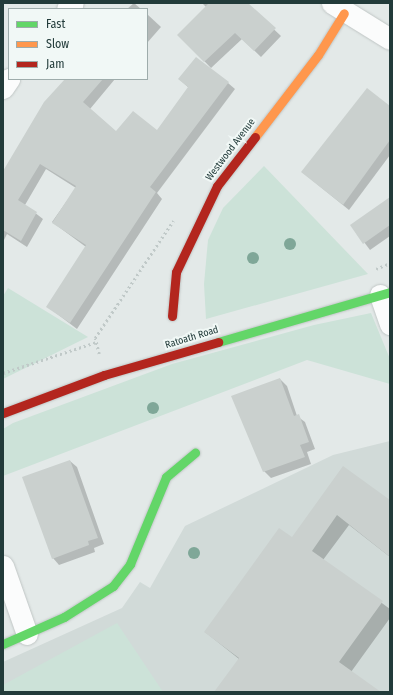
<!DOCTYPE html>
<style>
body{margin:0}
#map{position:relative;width:393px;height:695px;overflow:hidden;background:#e3e9e8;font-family:"Fira Sans Condensed",sans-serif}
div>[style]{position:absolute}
.built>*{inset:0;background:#d1dad8}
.green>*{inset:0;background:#cce2d8}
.shadow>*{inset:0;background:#0003}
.building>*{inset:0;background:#cad0ce}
.path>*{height:2.5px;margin-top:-1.25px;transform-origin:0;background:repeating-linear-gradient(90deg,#c0c9c8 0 2px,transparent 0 5px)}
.roads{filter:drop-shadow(0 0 1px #c0c6c5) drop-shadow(0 0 1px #c0c6c5)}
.street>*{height:21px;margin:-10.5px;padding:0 10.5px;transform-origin:10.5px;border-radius:10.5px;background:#fbfcfc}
.fast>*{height:9px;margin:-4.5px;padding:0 4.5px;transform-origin:4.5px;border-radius:4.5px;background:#63d668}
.slow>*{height:9px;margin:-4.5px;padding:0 4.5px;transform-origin:4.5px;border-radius:4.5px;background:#ff974d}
.jam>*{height:9px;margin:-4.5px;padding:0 4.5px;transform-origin:4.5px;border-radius:4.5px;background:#b3261e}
.trees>*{width:12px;height:12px;margin:-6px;border-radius:50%;background:#7fa798}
span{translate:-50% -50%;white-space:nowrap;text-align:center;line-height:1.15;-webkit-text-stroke:4px #f1f8f6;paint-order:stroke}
.street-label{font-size:10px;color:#223b3a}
.frame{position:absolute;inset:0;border:4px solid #223b3a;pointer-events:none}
.legend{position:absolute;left:8px;top:8px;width:140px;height:72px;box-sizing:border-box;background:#f1f8f6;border:1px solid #9eacab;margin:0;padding:5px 7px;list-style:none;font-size:12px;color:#223b3a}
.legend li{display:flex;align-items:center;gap:8px;height:20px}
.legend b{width:20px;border:1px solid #9eacab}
</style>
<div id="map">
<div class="built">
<i style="clip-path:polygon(390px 441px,390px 692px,3px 692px,3px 662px,122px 608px,140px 582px,150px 588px,185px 526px,333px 455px)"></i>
</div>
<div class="green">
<i style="clip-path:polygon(264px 166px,368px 274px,206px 319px,204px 284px,208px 240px,223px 208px)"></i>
<i style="clip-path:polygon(8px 288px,88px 337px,3px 379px,3px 296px)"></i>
<i style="clip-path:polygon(371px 313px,390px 359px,390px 384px,307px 360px,3px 476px,3px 429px,13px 423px,172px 364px,314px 325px)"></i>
<i style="clip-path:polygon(117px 623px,163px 692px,3px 692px,3px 685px)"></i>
</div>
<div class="shadow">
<i style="clip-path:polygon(134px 3px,141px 9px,127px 9px)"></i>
<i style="clip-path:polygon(202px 3px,246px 3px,281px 36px,261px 57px,242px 39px,211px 68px,179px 35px,206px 7px)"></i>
<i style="clip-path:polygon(147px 14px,161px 27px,147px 43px)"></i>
<i style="clip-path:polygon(66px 79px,115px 79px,90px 109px,116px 132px,157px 131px,189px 88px,179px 79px,228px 83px,235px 89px,157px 193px,162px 199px,77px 329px,48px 307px,86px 247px,52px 222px,76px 188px,46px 169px,25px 205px,43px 219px,27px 247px,7px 234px,3px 242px,3px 173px)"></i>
<i style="clip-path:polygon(390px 109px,390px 155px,349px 210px,302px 172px)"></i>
<i style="clip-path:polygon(390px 199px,390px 236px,370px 250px,352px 226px)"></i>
<i style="clip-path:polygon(280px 379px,287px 386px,297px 416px,305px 422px,315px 449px,307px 452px,311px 464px,271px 478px,264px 471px)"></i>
<i style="clip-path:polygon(70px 461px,77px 467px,104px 544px,94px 548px,95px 552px,59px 565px,53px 558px)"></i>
<i style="clip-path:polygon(341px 470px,390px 501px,390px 557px,349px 525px,323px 560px,390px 609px,390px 618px,351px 672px,379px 692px,220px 692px,239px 659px,205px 632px,292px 539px)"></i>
</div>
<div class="building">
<i style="clip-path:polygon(209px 3px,248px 3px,276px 28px,254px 51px,235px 33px,204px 62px,177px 35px)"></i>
<i style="clip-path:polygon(196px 57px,229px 82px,150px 187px,156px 192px,70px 323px,46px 307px,86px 245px,52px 223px,76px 186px,40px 164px,18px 200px,37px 212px,21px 241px,3px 230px,3px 171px,44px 102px,65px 79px,103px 79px,83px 102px,116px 131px,133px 111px,157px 130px,188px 87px,178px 79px)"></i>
<i style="clip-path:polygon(367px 88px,390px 106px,390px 140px,343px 205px,301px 172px)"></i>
<i style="clip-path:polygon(390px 197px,390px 225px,363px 244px,350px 225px)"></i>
<i style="clip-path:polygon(280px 378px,294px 416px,299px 414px,309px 442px,300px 445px,305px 457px,263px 472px,231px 396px)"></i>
<i style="clip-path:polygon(70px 460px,98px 538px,88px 541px,89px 545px,52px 559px,22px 477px)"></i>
<i style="clip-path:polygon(343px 466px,390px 500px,390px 557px,337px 515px,312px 551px,383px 601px,339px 662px,381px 692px,214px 692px,239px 658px,204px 632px,279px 528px,292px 537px)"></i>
</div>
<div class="path">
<i style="left:376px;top:269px;width:15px;rotate:-23deg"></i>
<i style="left:99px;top:354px;width:16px;rotate:-104deg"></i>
<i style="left:95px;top:338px;width:141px;rotate:-56.3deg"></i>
<i style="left:3px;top:373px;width:98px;rotate:-18.4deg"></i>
</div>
<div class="roads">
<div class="street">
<i style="left:332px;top:3px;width:68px;rotate:31.8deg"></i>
<i style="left:67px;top:9px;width:8px;rotate:-45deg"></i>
<i style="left:3px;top:88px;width:11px;rotate:-56deg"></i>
<i style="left:380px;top:295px;width:31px;rotate:71deg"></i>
<i style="left:3px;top:566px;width:72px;rotate:70.6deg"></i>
</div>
<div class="fast">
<i style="left:218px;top:342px;width:179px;rotate:-16.2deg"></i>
<i style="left:3px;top:644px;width:67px;rotate:-23.9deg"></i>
<i style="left:64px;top:617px;width:58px;rotate:-32.3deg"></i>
<i style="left:113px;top:586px;width:28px;rotate:-52deg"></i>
<i style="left:130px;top:564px;width:94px;rotate:-67.5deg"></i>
<i style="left:166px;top:477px;width:38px;rotate:-40deg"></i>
</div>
<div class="slow">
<i style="left:255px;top:137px;width:103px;rotate:-52.5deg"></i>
<i style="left:318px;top:55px;width:49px;rotate:-58.2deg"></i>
</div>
<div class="jam">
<i style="left:172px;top:316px;width:44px;rotate:-84.8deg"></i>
<i style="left:176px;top:272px;width:95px;rotate:-64.5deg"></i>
<i style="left:217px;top:186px;width:62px;rotate:-52.2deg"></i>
<i style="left:3px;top:413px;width:108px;rotate:-20.6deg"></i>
<i style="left:104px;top:375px;width:119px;rotate:-16.1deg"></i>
</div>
</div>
<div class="trees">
<i style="left:290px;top:244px"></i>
<i style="left:253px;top:258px"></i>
<i style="left:153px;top:408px"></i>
<i style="left:194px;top:553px"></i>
</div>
<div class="street-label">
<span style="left:231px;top:150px;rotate:-53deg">Westwood Avenue</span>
<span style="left:192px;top:338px;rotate:-17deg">Ratoath Road</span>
</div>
<div class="frame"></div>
<ul class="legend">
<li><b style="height:5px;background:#63d668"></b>Fast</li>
<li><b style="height:5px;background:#ff974d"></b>Slow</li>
<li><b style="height:5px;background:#b3261e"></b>Jam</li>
</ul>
</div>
